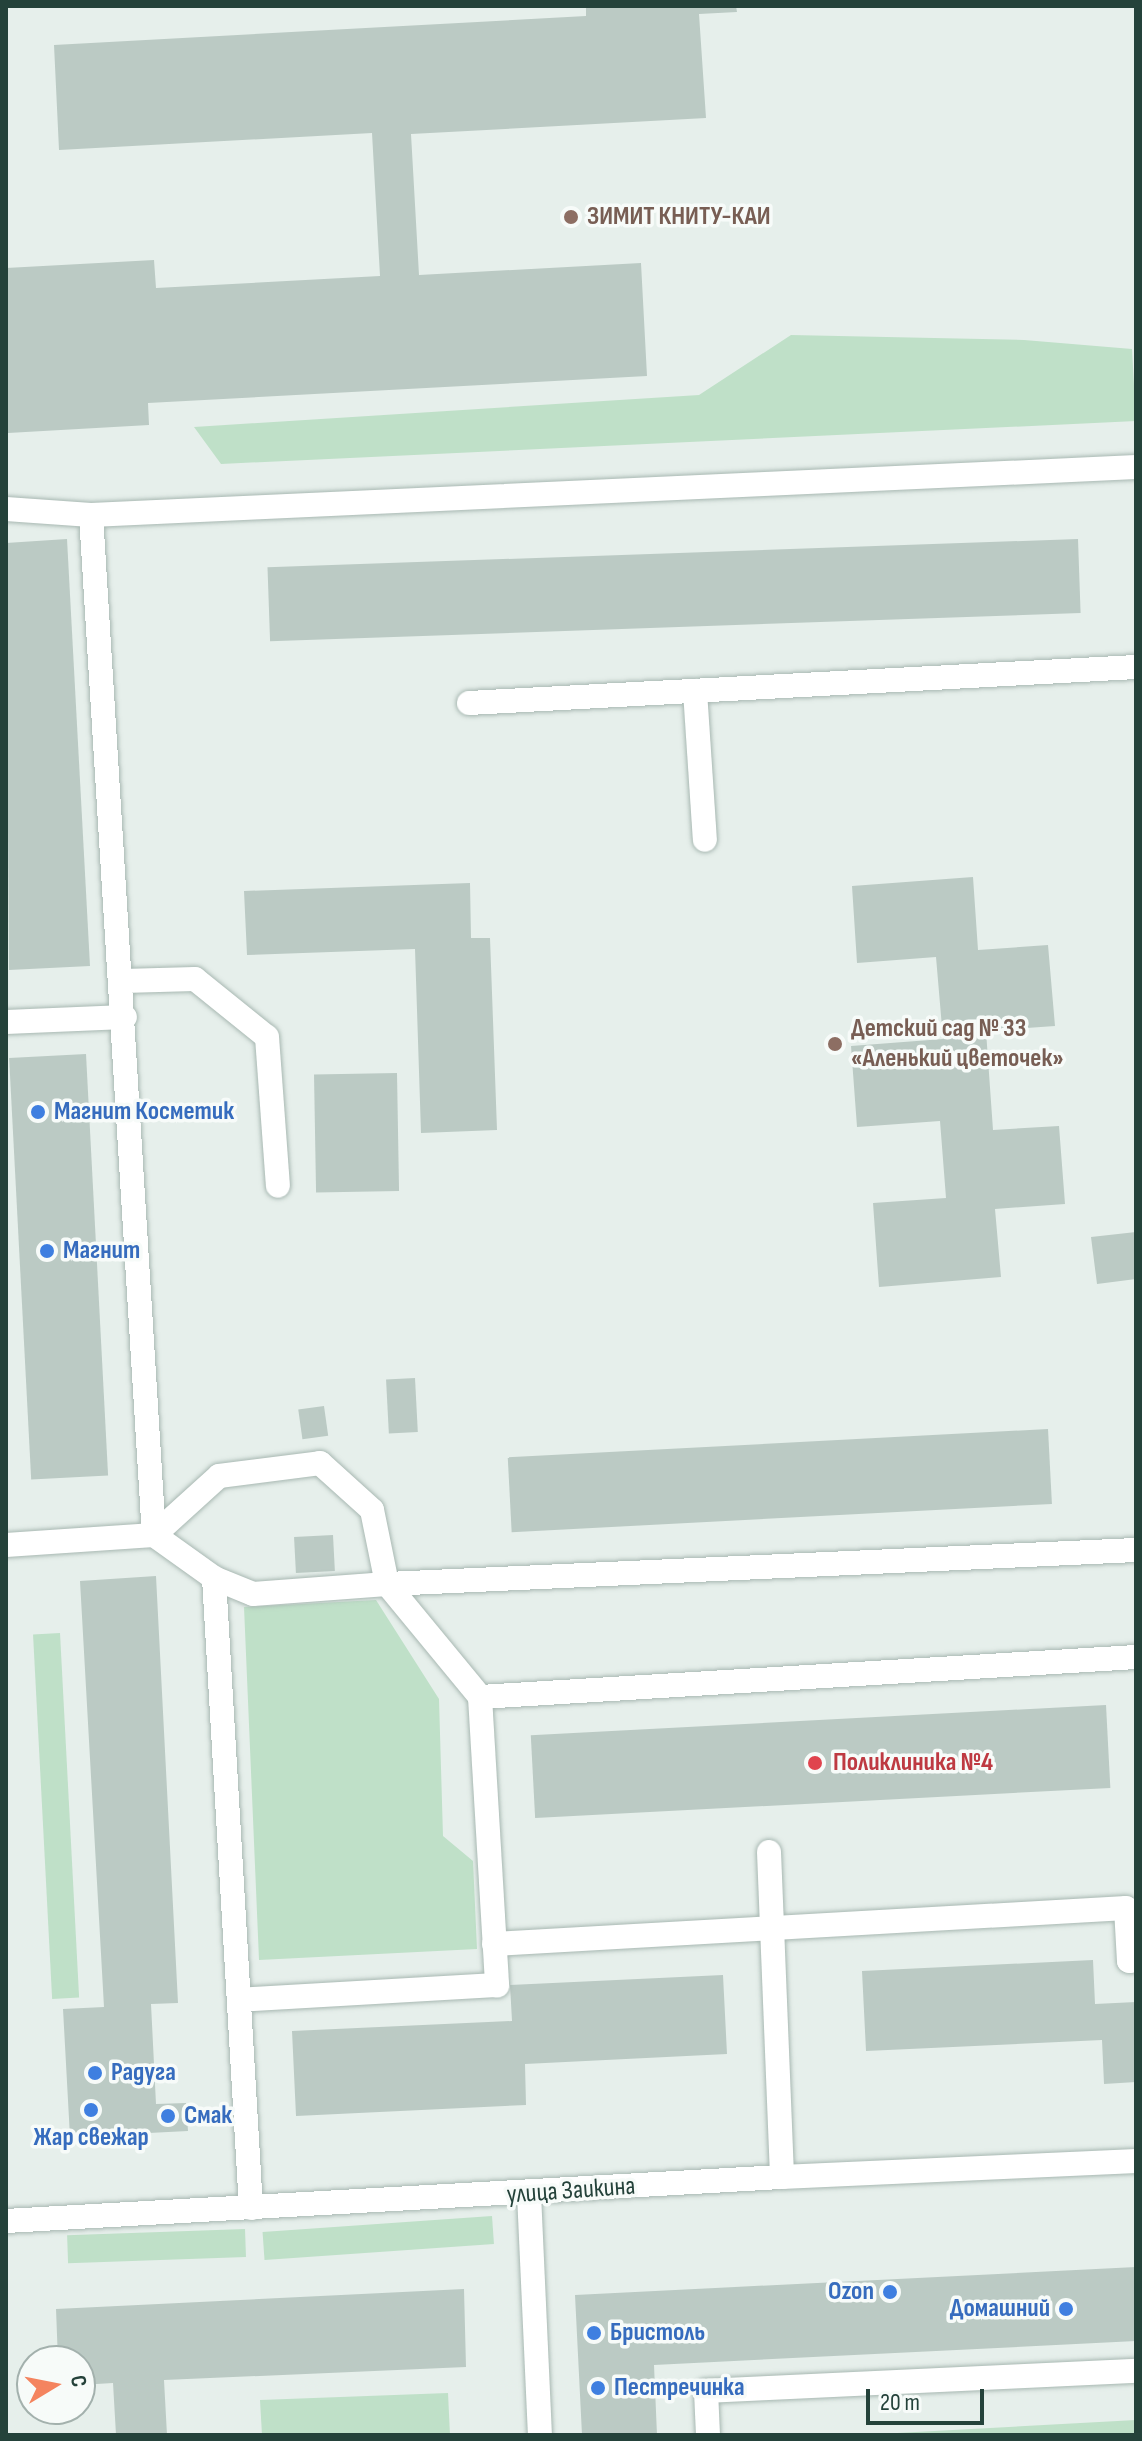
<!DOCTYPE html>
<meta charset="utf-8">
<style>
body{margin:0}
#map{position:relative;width:1142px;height:2441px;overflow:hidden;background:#e6efeb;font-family:"Sofia Sans Condensed",sans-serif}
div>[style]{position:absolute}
.green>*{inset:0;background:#bfe0c8;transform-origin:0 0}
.building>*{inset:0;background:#bbcac4;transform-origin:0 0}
.roads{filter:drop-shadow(0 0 2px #a8b8b2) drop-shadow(0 0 2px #a8b8b2)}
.minor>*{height:24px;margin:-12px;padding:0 12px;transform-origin:12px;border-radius:12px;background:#fff}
.dots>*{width:22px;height:22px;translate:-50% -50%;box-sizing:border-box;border:4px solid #f7fbf9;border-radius:50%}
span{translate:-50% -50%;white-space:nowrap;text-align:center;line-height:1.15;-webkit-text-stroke:7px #f7fbf9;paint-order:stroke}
.education-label{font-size:26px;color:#785e54;font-weight:700}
.left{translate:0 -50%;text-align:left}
.shop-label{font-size:26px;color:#366cbe;font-weight:700}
.right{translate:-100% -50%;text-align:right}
.health-label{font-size:26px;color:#be3a42;font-weight:700}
.street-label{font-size:26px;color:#24423a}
.frame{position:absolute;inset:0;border:8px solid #24423a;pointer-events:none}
.north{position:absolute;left:16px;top:2345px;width:80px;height:80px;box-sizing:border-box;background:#f7fbf9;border:2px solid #a3b1ad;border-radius:50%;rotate:80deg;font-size:22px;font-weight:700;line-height:32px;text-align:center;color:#24423a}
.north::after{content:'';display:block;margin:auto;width:28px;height:36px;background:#f4845f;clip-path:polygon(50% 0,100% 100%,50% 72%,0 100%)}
.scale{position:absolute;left:866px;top:2389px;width:118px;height:36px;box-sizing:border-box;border:4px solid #24423a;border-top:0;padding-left:10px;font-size:24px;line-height:28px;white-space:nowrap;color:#24423a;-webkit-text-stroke:6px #f7fbf9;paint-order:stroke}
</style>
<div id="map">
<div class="green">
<i style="clip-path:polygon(791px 335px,1024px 340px,1132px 349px,1136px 421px,221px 464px,194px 427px,699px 395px)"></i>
<i style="clip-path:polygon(376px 1600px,439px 1699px,443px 1836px,473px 1861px,477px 1949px,259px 1960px,244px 1607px)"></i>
<i style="left:60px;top:1633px;width:365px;height:27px;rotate:87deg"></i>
<i style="left:492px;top:2216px;width:28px;height:230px;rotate:86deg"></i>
<i style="left:245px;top:2229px;width:28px;height:178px;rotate:88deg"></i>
<i style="clip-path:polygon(448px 2393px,450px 2435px,262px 2435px,260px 2400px)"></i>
<i style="clip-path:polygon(1136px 2420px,1136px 2435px,860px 2435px)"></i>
</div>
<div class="building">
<i style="clip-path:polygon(586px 6px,736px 6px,737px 12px,699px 14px,706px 118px,411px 134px,419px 275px,641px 263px,647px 376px,148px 403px,149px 425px,8px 433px,6px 268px,154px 260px,156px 288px,380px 276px,372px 133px,59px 150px,54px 45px,586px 16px)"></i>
<i style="clip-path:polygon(67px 539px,90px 966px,9px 970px,6px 543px)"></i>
<i style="left:1078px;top:539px;width:74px;height:811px;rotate:88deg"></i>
<i style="clip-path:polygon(973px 877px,978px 950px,1048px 945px,1055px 1026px,986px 1031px,993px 1130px,1059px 1126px,1065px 1204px,995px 1209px,1001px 1277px,879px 1287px,873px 1203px,946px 1198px,940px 1121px,857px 1127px,851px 1046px,943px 1039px,936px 957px,857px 963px,852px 886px)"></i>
<i style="clip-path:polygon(470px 883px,471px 938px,490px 938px,497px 1130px,421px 1133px,415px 949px,247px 955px,244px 891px)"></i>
<i style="left:86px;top:1054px;width:422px;height:77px;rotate:87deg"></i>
<i style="left:397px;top:1073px;width:118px;height:83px;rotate:89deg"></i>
<i style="clip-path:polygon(1136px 1232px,1136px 1279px,1097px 1284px,1091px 1237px)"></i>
<i style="left:415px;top:1378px;width:54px;height:29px;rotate:87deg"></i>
<i style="left:324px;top:1406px;width:30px;height:26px;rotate:82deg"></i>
<i style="left:1048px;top:1429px;width:75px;height:541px;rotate:87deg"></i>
<i style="left:333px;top:1535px;width:36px;height:39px;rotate:87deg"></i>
<i style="clip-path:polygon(156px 1576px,178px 2003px,151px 2004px,156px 2104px,186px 2103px,188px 2131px,70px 2137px,63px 2009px,104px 2007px,80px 1581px)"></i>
<i style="left:1106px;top:1705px;width:83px;height:576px;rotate:87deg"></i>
<i style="clip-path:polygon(1093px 1960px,1095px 2004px,1136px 2002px,1136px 2082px,1104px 2084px,1102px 2040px,866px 2051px,862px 1971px)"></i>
<i style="clip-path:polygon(723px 1975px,727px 2054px,525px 2064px,526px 2105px,296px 2116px,292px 2031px,512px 2021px,510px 1985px)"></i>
<i style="clip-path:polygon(1136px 2267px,1136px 2341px,654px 2365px,657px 2435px,582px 2435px,575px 2295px)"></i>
<i style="clip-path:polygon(464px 2289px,466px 2367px,164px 2380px,167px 2435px,116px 2435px,113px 2383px,80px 2385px,80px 2361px,58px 2361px,56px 2309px)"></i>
</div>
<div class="roads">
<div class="minor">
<i style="left:6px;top:509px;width:85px;rotate:4deg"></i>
<i style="left:91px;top:515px;width:1046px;rotate:-2.63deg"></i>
<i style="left:91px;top:515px;width:1022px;rotate:86.47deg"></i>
<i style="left:695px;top:691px;width:149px;rotate:86.2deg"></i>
<i style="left:469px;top:703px;width:668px;rotate:-3.09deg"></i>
<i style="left:123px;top:981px;width:72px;rotate:-1.6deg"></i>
<i style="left:195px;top:979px;width:92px;rotate:38.9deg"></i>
<i style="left:267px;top:1037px;width:149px;rotate:85.8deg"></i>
<i style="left:6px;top:1022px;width:119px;rotate:-2.4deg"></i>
<i style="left:154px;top:1535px;width:74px;rotate:35.6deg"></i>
<i style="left:214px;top:1578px;width:42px;rotate:22.3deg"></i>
<i style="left:253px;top:1594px;width:134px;rotate:-4.3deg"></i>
<i style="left:387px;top:1584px;width:750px;rotate:-2.6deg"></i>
<i style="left:6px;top:1545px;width:148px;rotate:-3.9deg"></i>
<i style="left:154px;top:1535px;width:88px;rotate:-42.2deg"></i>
<i style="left:219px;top:1476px;width:102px;rotate:-7.3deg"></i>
<i style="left:320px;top:1463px;width:70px;rotate:42.1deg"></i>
<i style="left:372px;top:1510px;width:76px;rotate:78.5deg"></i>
<i style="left:387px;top:1584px;width:146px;rotate:50.5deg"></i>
<i style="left:480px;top:1697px;width:289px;rotate:86.6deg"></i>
<i style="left:497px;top:1985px;width:258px;rotate:176.7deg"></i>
<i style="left:214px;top:1578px;width:631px;rotate:86.64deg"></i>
<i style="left:480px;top:1697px;width:657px;rotate:-3.49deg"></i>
<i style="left:769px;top:1852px;width:325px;rotate:87.7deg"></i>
<i style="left:494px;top:1944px;width:633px;rotate:-3.26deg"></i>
<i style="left:1126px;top:1908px;width:53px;rotate:86.8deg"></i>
<i style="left:1129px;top:1961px;width:7px;rotate:-8deg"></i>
<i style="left:529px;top:2194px;width:241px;rotate:87.4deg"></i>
<i style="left:6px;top:2221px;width:777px;rotate:-3.25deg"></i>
<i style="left:782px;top:2177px;width:354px;rotate:-2.6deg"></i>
<i style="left:708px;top:2435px;width:44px;rotate:-92.6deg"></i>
<i style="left:706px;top:2391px;width:430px;rotate:-2.7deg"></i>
</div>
</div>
<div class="dots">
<i style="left:571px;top:217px;background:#8d6e63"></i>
<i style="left:835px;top:1044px;background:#8d6e63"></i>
<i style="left:38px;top:1112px;background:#3f7fe0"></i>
<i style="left:47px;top:1251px;background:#3f7fe0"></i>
<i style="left:815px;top:1763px;background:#e0444e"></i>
<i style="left:95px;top:2073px;background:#3f7fe0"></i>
<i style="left:91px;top:2110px;background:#3f7fe0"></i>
<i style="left:168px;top:2116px;background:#3f7fe0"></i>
<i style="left:890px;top:2292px;background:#3f7fe0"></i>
<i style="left:1066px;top:2309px;background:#3f7fe0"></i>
<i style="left:594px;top:2333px;background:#3f7fe0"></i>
<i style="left:598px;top:2388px;background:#3f7fe0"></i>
</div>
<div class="education-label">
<span class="left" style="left:587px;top:217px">ЗИМИТ КНИТУ-КАИ</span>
<span class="left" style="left:851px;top:1044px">Детский сад № 33<br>«Аленький цветочек»</span>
</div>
<div class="shop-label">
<span class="left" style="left:54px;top:1112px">Магнит Косметик</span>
<span class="left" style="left:63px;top:1251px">Магнит</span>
<span class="left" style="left:111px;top:2073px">Радуга</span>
<span class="left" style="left:184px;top:2116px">Смак</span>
<span style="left:91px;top:2138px">Жар свежар</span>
<span class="right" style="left:874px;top:2292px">Ozon</span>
<span class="right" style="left:1050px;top:2309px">Домашний</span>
<span class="left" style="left:610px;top:2333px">Бристоль</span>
<span class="left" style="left:614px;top:2388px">Пестречинка</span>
</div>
<div class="health-label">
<span class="left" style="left:833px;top:1763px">Поликлиника №4</span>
</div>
<div class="street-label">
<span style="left:571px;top:2191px;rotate:-4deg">улица Заикина</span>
</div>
<div class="frame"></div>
<div class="north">С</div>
<div class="scale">20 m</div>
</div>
